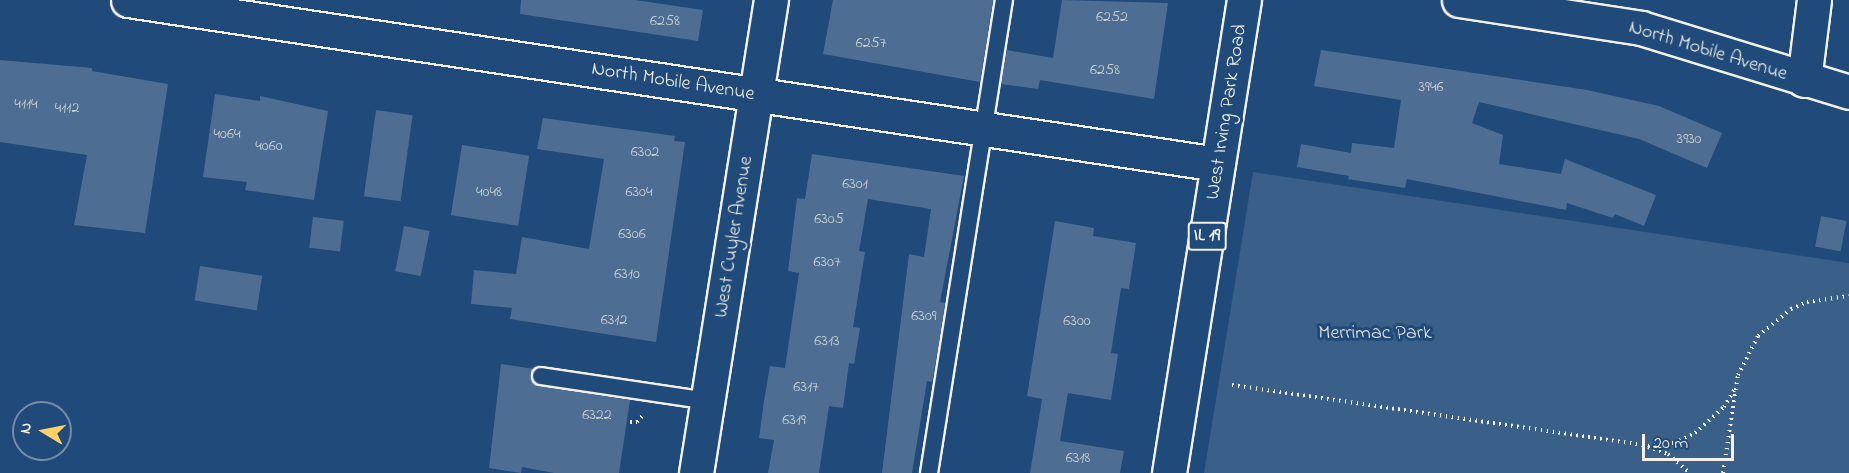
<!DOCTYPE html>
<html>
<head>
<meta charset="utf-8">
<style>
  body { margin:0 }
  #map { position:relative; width:1849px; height:473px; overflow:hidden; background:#1f4a7a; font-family:"Indie Flower",sans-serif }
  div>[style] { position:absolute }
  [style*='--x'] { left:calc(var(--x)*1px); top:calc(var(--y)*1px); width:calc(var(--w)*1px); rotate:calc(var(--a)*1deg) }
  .green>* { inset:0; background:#3a5f88 }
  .building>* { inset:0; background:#4d6e92; transform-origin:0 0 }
  .path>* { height:4px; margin-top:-2px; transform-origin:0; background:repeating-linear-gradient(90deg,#f4f1e8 0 1.5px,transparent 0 6px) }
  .roads { filter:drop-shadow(2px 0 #f4f1e8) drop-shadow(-2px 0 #f4f1e8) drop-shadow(0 2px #f4f1e8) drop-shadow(0 -2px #f4f1e8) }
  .service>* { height:16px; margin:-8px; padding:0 8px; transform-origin:8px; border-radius:8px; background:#1f4a7a }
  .minor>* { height:33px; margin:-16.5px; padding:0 16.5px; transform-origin:16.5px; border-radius:16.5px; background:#1f4a7a }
  .primary>* { height:33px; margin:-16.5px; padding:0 16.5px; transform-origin:16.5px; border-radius:16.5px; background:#1f4a7a }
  span { translate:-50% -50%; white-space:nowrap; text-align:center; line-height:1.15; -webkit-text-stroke:6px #1f4a7a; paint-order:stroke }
  .number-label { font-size:16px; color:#cad0d2 }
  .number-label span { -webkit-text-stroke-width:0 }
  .shield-label span { padding:2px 4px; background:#1f4a7a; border:2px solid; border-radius:4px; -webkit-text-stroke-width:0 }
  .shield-label { font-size:18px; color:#f4f1e8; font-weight:700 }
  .street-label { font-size:20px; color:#f4f1e8 }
  .park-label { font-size:20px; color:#e1e2de }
  .north { position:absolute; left:12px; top:401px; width:60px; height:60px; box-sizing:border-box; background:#1f4a7a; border:2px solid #748da6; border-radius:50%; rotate:280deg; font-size:16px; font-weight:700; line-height:24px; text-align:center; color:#f4f1e8 }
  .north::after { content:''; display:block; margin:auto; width:21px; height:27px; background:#ffd166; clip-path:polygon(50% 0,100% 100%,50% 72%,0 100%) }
  .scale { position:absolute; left:1642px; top:434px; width:92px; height:27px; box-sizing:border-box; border:3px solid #f4f1e8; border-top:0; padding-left:8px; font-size:18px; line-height:21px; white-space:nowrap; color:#f4f1e8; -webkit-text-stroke:4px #1f4a7a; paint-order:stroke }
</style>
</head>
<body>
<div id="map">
  <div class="green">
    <i style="clip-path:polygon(1253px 172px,1849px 263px,1849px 473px,1204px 473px)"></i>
  </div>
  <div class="building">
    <i style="clip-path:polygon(521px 0,635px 0,703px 10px,698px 41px,520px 14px)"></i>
    <i style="clip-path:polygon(833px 0,993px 0,980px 82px,823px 54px)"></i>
    <i style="clip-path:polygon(1062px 0,1168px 3px,1154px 99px,1040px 80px,1038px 89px,1001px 84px,1007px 50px,1053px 58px)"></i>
    <i style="clip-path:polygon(1321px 50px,1587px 90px,1659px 106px,1722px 133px,1707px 168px,1639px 139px,1479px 102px,1472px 123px,1503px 135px,1499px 164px,1561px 174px,1565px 159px,1656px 195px,1644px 226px,1615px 214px,1613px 218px,1567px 203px,1566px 210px,1407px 179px,1405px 188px,1348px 179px,1349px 176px,1297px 167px,1301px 144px,1351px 153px,1352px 143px,1394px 148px,1401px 100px,1314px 86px)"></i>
    <i style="clip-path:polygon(0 60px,92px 68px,92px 71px,168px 84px,145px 233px,74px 225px,87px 155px,0 142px)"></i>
    <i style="clip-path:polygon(215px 94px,260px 101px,260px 96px,328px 111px,314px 200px,245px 190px,247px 182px,203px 177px)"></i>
    <i style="left:376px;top:110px;width:37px;height:87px;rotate:8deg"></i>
    <i style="clip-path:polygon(543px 118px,675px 136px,674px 141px,685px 142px,656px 342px,510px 319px,512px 308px,471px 304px,474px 270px,516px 274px,522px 237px,589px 249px,604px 159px,537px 149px)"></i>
    <i style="left:462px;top:145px;width:68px;height:71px;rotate:9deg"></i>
    <i style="clip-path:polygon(812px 154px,964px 176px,940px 302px,945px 303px,938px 349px,932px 382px,927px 381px,912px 473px,882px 473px,909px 254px,924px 257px,931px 209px,868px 199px,859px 251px,865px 252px,853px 327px,860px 328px,854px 364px,849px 363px,843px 408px,829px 406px,819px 473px,768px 473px,774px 440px,759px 438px,764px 401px,770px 366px,785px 368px,799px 273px,788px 271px,793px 230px,797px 198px,805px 199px)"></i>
    <i style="left:1821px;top:216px;width:26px;height:31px;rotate:11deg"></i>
    <i style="left:313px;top:217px;width:31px;height:31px;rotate:7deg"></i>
    <i style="clip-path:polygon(1055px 221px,1094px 228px,1093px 236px,1136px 243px,1129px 289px,1121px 288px,1111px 353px,1118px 354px,1111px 400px,1068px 393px,1060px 441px,1124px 451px,1120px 473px,1030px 473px,1042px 399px,1027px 396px)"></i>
    <i style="left:404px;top:226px;width:26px;height:46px;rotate:11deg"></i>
    <i style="left:200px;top:266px;width:63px;height:35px;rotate:9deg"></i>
    <i style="clip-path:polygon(501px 364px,534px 369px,531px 379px,539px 386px,630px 400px,619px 473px,554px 473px,522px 467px,521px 473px,489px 468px)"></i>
  </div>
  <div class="path">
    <i style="--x:1232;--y:385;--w:420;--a:8.3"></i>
    <i style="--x:1648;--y:446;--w:26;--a:-7"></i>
    <i style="--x:1674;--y:443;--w:23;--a:-25"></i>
    <i style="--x:1695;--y:433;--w:39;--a:-42"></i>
    <i style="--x:1724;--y:407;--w:23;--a:-59"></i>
    <i style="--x:630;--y:422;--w:7;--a:0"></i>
    <i style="--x:637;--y:422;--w:9;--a:-49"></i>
    <i style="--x:1648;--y:447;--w:21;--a:19"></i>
    <i style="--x:1668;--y:454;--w:29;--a:41"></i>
    <i style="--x:1723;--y:473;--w:99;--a:-81.3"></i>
    <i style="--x:1738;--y:375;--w:44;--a:-62.9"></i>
    <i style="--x:1758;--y:336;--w:43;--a:-39.3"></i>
    <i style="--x:1791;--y:309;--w:17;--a:-24"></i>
    <i style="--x:1807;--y:302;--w:42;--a:-8.1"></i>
  </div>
  <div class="roads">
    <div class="service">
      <i style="--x:541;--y:376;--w:169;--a:8.5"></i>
      <i style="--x:929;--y:473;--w:479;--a:-81"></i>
    </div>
    <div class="minor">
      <i style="--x:128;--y:0;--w:1102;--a:8.56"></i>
      <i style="--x:1459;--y:0;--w:184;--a:8.7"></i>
      <i style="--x:1641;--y:28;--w:218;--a:17.1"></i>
      <i style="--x:1804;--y:80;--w:81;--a:-82.9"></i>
      <i style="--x:696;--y:473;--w:479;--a:-81"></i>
    </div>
    <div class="primary">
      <i style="--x:1169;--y:473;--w:479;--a:-81"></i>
    </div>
  </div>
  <div class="number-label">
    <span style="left:1112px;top:17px">6252</span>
    <span style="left:665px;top:21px">6258</span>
    <span style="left:871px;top:43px">6257</span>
    <span style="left:1105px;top:70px">6258</span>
    <span style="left:1431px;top:87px">3946</span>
    <span style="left:26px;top:104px">4114</span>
    <span style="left:67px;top:108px">4112</span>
    <span style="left:227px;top:134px">4064</span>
    <span style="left:1689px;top:139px">3930</span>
    <span style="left:269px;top:146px">4060</span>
    <span style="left:645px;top:152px">6302</span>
    <span style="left:855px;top:184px">6301</span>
    <span style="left:489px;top:192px">4048</span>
    <span style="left:639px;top:192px">6304</span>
    <span style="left:829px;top:219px">6305</span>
    <span style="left:632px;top:234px">6306</span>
    <span style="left:827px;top:262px">6307</span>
    <span style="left:627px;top:274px">6310</span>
    <span style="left:924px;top:316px">6309</span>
    <span style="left:614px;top:320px">6312</span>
    <span style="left:1077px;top:321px">6300</span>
    <span style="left:827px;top:341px">6313</span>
    <span style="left:806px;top:387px">6317</span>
    <span style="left:597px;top:415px">6322</span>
    <span style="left:794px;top:420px">6319</span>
    <span style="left:1078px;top:458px">6318</span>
  </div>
  <div class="shield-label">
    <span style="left:1207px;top:236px">IL 19</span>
  </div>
  <div class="street-label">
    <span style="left:1708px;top:51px;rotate:17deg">North Mobile Avenue</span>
    <span style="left:673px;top:82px;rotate:9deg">North Mobile Avenue</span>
    <span style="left:1227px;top:112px;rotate:-81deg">West Irving Park Road</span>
    <span style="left:734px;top:237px;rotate:-81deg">West Cuyler Avenue</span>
  </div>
  <div class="park-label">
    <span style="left:1375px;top:333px">Merrimac Park</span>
  </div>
  <div class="north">N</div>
  <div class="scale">20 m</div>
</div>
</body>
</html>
